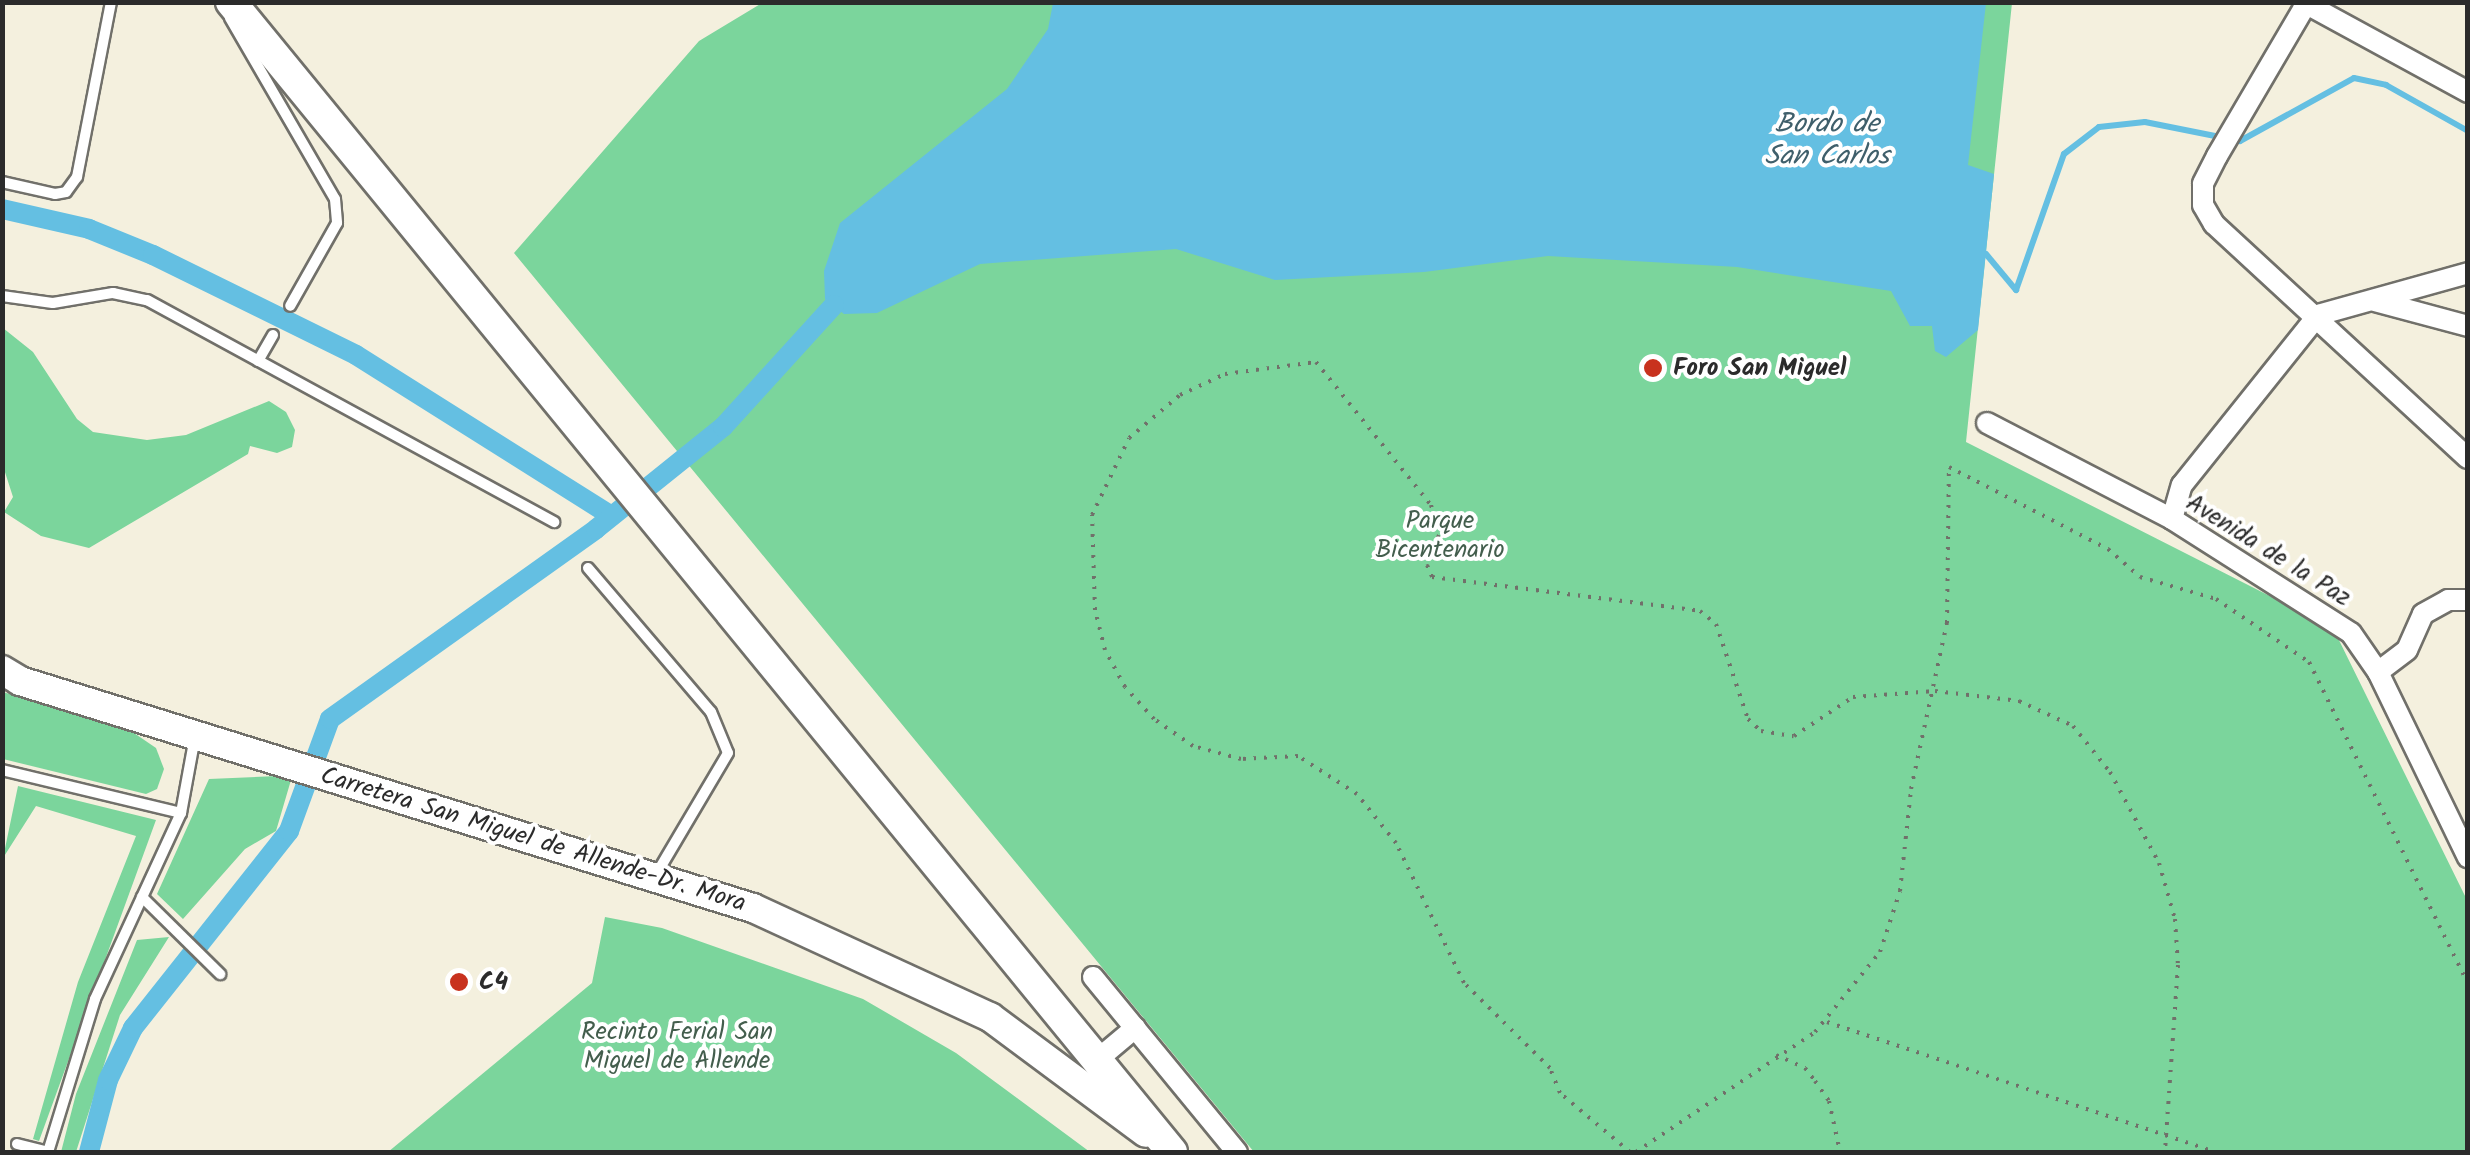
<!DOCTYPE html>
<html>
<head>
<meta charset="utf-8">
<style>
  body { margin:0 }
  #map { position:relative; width:2470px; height:1155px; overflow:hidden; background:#f4f0de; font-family:Kalam,sans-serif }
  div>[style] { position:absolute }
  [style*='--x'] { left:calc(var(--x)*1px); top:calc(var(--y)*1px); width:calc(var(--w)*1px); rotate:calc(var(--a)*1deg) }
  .green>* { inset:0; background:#7bd59c }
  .water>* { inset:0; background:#64bfe2 }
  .stream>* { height:6px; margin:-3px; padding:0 3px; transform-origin:3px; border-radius:3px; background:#64bfe2 }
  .canal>* { height:20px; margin:-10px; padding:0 10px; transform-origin:10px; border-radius:10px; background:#64bfe2 }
  .path>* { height:4px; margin-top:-2px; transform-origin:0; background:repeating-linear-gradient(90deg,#71706a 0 2.5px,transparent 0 10.5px) }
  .roads { filter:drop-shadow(2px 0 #71706a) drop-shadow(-2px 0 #71706a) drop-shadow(0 2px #71706a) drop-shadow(0 -2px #71706a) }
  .lane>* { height:10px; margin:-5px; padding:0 5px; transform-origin:5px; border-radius:5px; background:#fff }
  .street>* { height:20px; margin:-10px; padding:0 10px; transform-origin:10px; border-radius:10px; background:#fff }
  .secondary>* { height:28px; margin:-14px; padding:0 14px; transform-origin:14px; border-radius:14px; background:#fff }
  .primary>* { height:30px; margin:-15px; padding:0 15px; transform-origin:15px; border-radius:15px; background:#fff }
  .dots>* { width:28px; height:28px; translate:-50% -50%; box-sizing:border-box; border:5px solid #fff; border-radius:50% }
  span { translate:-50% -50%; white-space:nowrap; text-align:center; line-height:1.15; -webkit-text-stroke:8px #fff; paint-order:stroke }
  .poi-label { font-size:25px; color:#2b2b2b; font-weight:700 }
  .left { translate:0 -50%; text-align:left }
  .park-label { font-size:25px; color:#435e4d }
  .street-label { font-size:25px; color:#2b2b2b }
  .water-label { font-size:28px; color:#3f5f6b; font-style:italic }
  .frame { position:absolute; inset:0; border:5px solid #2b2b2b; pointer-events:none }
</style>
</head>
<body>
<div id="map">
  <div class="green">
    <i style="clip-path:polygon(762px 3px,2012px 3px,1966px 442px,2333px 628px,2467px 900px,2467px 1152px,1254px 1152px,514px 253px,699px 41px)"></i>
    <i style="clip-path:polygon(3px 328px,33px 352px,77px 419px,93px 432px,147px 440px,186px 435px,269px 401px,286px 412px,295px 430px,292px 447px,277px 453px,250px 446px,248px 454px,89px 548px,41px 536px,4px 512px,13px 497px,3px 466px)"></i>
    <i style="clip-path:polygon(3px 692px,134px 733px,156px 748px,164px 769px,157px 789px,146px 794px,3px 759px)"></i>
    <i style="clip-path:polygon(277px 776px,291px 780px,276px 831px,245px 849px,183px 919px,157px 894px,209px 779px)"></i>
    <i style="clip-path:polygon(18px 786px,156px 820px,39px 1141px,33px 1139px,78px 982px,136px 836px,36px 806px,3px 858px)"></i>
    <i style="clip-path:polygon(605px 917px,662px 928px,863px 999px,956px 1053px,1090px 1152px,388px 1152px,592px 983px)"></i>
    <i style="clip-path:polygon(169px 937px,120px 1015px,76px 1152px,61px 1152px,76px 1094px,137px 940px)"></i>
  </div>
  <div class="water">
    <i style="clip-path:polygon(1053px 3px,1986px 3px,1968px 165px,1994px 174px,1978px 330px,1946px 357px,1935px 351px,1932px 326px,1910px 326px,1891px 291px,1737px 267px,1548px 256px,1424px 272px,1275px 280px,1176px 249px,980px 264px,877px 313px,844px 314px,825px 299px,824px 271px,840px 223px,1007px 89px,1048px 29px)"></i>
  </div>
  <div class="stream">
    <i style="--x:1986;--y:254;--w:47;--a:50.2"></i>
    <i style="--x:2016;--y:290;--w:144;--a:-70.6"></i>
    <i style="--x:2064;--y:154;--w:44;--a:-37.6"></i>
    <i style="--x:2099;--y:127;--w:46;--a:-6.2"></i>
    <i style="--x:2145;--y:122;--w:97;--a:11.3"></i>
    <i style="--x:2240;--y:141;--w:130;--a:-28.9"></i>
    <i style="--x:2354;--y:78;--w:33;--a:12"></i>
    <i style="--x:2386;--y:85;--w:94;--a:29.3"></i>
  </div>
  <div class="canal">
    <i style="--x:2;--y:209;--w:89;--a:12.9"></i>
    <i style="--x:89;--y:229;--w:69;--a:22.1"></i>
    <i style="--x:153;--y:255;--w:226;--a:26.2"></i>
    <i style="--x:356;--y:355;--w:302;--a:32.2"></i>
    <i style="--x:89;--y:1152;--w:74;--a:-75.2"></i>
    <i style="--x:108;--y:1080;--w:58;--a:-64.3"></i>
    <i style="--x:133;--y:1028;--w:251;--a:-51.6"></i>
    <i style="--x:289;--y:831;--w:119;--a:-69.9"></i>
    <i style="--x:330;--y:719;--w:327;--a:-35.5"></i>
    <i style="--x:596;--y:529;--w:163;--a:-38.8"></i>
    <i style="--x:723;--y:427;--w:165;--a:-47.7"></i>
  </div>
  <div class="path">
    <i style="--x:1827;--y:1022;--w:410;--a:18.5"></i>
    <i style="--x:1776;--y:1055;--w:32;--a:24"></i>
    <i style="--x:1805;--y:1068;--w:16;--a:52"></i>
    <i style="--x:1815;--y:1081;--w:24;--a:55"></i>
    <i style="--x:1829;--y:1101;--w:52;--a:77.8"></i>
    <i style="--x:1630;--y:1152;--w:92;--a:-139.9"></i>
    <i style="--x:1560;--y:1093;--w:27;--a:-112"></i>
    <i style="--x:1550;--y:1068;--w:121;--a:-135.3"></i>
    <i style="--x:1464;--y:983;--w:156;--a:-115.9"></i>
    <i style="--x:1396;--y:843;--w:63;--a:-128.5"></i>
    <i style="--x:1357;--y:794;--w:70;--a:-147.2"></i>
    <i style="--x:1298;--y:756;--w:57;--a:177"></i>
    <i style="--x:1241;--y:759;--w:50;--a:-164.8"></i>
    <i style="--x:1193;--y:746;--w:47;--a:-145.3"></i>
    <i style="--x:1154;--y:719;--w:43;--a:-132.2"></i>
    <i style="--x:1125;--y:687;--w:42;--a:-118.4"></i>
    <i style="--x:1105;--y:650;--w:41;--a:-104"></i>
    <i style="--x:1095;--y:610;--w:95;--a:-91.8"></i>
    <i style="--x:1092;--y:515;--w:85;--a:-64.3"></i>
    <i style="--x:1129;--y:438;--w:67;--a:-40.1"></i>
    <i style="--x:1180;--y:395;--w:50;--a:-25"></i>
    <i style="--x:1225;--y:374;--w:92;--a:-7.5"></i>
    <i style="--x:1316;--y:362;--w:184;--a:51.2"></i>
    <i style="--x:1431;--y:505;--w:31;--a:75"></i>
    <i style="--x:1439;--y:535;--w:32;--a:112"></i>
    <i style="--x:1427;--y:565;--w:13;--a:67"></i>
    <i style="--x:1432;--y:577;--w:270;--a:7.2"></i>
    <i style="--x:1700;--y:611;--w:21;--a:39"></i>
    <i style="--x:1716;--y:624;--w:100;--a:71.4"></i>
    <i style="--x:1748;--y:719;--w:18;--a:43"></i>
    <i style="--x:1761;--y:731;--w:33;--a:9"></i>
    <i style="--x:1794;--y:736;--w:71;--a:-33.5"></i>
    <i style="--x:1853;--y:697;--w:82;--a:-4.2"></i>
    <i style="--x:1935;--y:691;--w:85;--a:6.8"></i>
    <i style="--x:2019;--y:701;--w:60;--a:24.8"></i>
    <i style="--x:2073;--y:726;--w:59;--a:51.2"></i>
    <i style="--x:2110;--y:772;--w:103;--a:61.7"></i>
    <i style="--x:2159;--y:863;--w:58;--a:74.1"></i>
    <i style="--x:2175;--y:919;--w:46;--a:86.3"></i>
    <i style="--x:2178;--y:965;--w:187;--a:94"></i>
    <i style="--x:1636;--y:1152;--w:216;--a:-33.8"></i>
    <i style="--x:1815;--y:1032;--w:103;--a:-50.9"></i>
    <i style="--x:1880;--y:952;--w:64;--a:-71.8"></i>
    <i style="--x:1900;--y:891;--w:103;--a:-83.8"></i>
    <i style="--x:1911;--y:789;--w:170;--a:-77.8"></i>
    <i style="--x:1947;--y:623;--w:156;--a:-89.3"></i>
    <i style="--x:1949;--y:467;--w:179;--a:27.3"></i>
    <i style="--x:2108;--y:549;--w:43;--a:41.2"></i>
    <i style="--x:2140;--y:577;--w:79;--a:16.1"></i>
    <i style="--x:2216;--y:599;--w:112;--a:34.1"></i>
    <i style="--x:2309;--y:662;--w:359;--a:63.7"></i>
  </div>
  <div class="roads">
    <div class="lane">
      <i style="--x:230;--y:18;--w:209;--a:59.9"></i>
      <i style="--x:335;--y:199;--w:24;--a:85"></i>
      <i style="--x:337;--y:223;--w:95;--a:119.5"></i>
      <i style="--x:2;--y:182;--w:54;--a:12.8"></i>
      <i style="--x:55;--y:194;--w:11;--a:-10"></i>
      <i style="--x:66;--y:192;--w:19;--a:-54"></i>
      <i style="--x:77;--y:177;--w:178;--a:-79"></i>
      <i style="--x:2;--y:296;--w:51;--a:7.8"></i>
      <i style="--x:53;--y:303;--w:61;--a:-9.5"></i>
      <i style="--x:113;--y:293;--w:35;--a:12"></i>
      <i style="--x:147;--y:300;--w:464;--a:28.6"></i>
      <i style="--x:258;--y:361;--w:30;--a:-60"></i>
      <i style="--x:588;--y:568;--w:189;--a:49.5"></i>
      <i style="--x:711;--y:712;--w:44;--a:67.5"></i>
      <i style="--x:728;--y:753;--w:139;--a:120.6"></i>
      <i style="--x:2;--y:770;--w:184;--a:13.5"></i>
      <i style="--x:142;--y:897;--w:110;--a:44.6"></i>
      <i style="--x:17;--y:1144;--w:32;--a:14"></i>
      <i style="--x:48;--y:1152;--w:160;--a:-72.9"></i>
      <i style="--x:95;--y:999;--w:205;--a:-65.2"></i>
      <i style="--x:181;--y:813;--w:77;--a:-79.6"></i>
    </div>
    <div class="street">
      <i style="--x:2303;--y:2;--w:188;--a:28.6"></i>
      <i style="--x:2305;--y:6;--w:174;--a:120.4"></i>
      <i style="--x:2217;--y:156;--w:31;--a:117"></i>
      <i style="--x:2203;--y:184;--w:21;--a:90"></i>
      <i style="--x:2203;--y:205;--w:22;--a:60"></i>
      <i style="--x:2214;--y:224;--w:345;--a:42.7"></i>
      <i style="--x:2375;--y:301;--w:96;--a:15"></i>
      <i style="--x:1987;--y:423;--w:208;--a:27.4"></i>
      <i style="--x:2172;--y:519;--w:212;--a:32.5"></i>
      <i style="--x:2351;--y:633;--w:47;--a:55.3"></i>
      <i style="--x:2378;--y:672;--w:206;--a:64.1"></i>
      <i style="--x:2172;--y:519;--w:35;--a:-74"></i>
      <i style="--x:2182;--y:485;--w:218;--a:-51.3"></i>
      <i style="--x:2318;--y:315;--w:156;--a:-15.6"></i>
      <i style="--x:2378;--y:672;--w:36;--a:-37"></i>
      <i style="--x:2407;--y:650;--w:39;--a:-66"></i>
      <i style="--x:2423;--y:614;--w:29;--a:-29"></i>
      <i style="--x:2448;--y:600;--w:20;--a:0"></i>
      <i style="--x:1093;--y:977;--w:227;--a:50.6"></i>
      <i style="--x:1097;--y:1060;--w:50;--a:-40.1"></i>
    </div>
    <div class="secondary">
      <i style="--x:2;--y:670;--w:21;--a:31"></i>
      <i style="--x:20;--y:681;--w:767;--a:17.21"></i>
      <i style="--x:753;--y:908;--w:261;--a:24.7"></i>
      <i style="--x:990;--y:1017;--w:194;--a:36.6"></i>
    </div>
    <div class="primary">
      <i style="--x:231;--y:2;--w:1486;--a:50.71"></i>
    </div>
  </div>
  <div class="dots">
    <i style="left:1653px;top:368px;background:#c8321e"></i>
    <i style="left:459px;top:982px;background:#c8321e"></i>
  </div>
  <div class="poi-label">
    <span class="left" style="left:1673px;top:368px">Foro San Miguel</span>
    <span class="left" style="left:479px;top:982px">C4</span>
  </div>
  <div class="park-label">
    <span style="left:1440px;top:536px">Parque<br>Bicentenario</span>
    <span style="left:677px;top:1047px">Recinto Ferial San<br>Miguel de Allende</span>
  </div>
  <div class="street-label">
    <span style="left:2268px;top:551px;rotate:32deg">Avenida de la Paz</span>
    <span style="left:533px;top:840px;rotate:17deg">Carretera San Miguel de Allende-Dr. Mora</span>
  </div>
  <div class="water-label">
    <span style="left:1827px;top:141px">Bordo de<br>San Carlos</span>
  </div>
  <div class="frame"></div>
</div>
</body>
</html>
